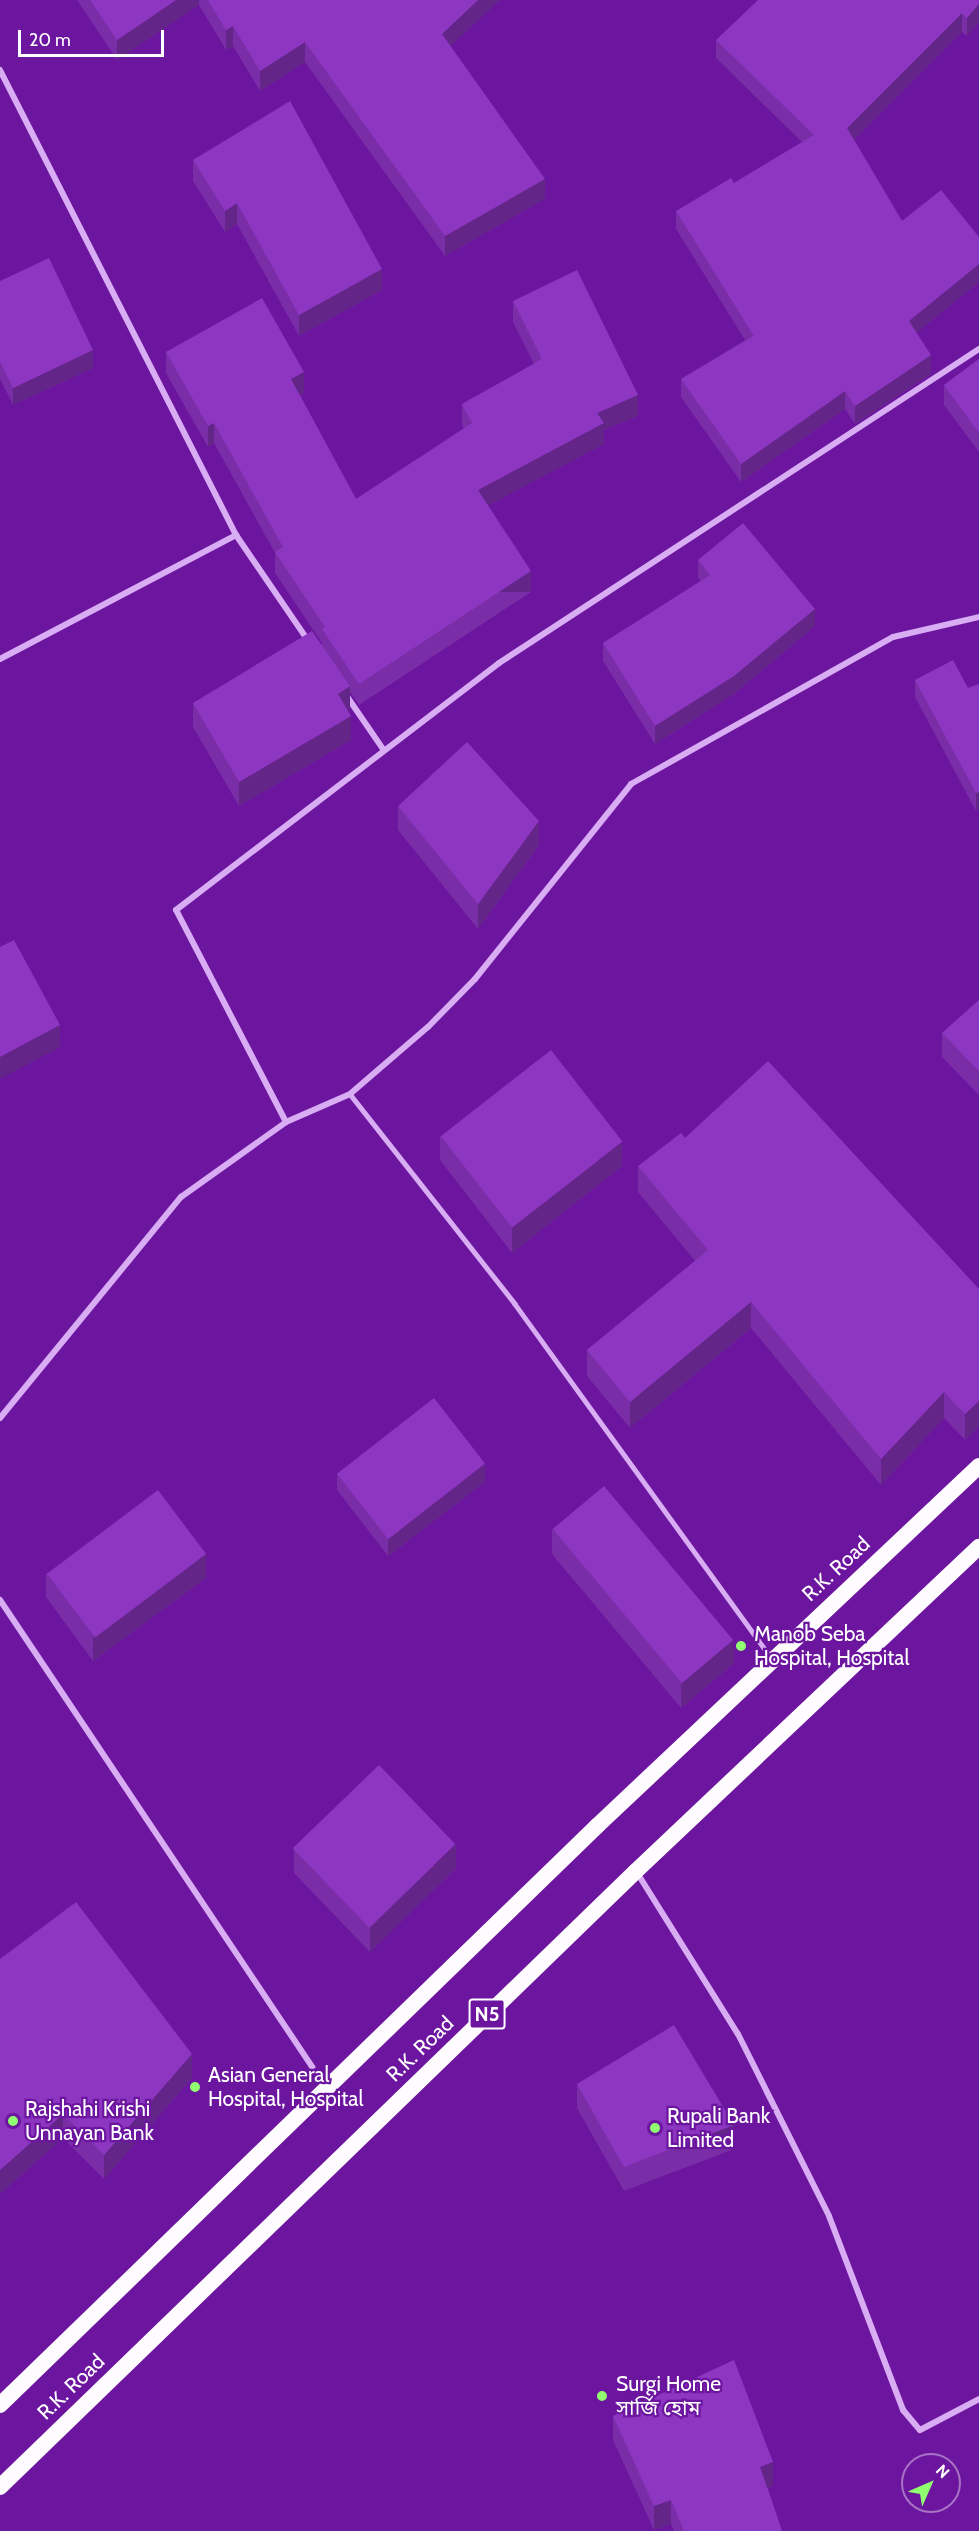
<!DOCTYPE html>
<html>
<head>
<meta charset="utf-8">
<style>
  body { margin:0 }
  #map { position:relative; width:979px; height:2531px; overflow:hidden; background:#6c159f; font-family:Cabin,"Noto Sans Bengali",sans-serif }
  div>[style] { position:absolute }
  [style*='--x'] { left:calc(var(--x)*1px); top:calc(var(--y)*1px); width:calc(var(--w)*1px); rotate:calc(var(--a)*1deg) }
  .service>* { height:4.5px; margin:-2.25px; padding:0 2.25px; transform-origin:2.25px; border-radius:2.25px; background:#d9adf3 }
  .minor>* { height:6px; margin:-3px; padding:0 3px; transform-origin:3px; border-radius:3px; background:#d9adf3 }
  .trunk>* { height:16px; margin:-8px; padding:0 8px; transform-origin:8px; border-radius:8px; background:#fefcff }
  .wall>* { inset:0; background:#792ea7 }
  .shaded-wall>* { inset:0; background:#632688; transform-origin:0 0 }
  .building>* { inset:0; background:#8d36c2; transform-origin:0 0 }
  .dots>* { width:16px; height:16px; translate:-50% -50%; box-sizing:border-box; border:3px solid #6c159f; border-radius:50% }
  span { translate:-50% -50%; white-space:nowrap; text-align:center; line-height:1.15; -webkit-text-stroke:4.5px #6c159f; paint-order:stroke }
  .shield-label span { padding:2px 4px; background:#6c159f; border:2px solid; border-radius:4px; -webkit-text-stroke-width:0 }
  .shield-label { font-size:20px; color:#fff; font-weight:700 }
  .street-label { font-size:21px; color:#fff }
  .poi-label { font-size:21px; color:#fff }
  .left { translate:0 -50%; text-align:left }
  .north { position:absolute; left:901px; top:2453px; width:60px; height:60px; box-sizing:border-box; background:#6c159f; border:2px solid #a773c5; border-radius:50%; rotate:45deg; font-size:16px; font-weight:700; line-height:24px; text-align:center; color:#fff }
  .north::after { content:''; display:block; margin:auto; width:21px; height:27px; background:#90ff70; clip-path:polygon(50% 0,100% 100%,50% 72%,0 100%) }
  .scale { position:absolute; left:18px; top:30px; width:146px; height:27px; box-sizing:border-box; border:3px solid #fff; border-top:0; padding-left:8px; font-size:18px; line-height:21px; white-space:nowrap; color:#fff; -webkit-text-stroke:4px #6c159f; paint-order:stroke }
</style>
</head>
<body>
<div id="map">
  <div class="service">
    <i style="--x:350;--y:1094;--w:267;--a:51.8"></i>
    <i style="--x:515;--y:1304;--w:435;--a:54.1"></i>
  </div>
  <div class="minor">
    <i style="--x:0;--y:70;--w:521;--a:63.09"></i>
    <i style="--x:236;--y:535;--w:130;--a:55.7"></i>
    <i style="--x:0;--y:659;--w:267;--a:-27.7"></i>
    <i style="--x:346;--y:695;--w:65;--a:55.6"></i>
    <i style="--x:286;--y:1122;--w:70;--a:-23.6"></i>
    <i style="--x:350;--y:1094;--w:103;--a:-40.7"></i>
    <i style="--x:428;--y:1027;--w:67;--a:-45.6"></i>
    <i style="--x:475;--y:979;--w:250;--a:-51.3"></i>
    <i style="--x:631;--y:784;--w:300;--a:-29.3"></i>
    <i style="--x:893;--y:637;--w:88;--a:-13.1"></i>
    <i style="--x:0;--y:1418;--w:286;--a:-50.7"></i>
    <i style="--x:181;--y:1197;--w:129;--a:-35.5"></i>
    <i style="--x:286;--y:1122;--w:239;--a:-117.4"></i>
    <i style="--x:176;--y:910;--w:407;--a:-37.4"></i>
    <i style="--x:499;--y:663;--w:574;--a:-33.19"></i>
    <i style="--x:0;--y:1600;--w:585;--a:56.23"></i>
    <i style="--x:636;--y:1871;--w:192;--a:58"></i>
    <i style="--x:738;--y:2034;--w:203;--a:63.4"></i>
    <i style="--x:829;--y:2216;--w:208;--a:69.1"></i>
    <i style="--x:903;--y:2410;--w:26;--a:50"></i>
    <i style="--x:920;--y:2430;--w:67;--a:-27.7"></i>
  </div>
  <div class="trunk">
    <i style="--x:0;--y:2405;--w:832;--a:-44.12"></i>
    <i style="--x:597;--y:1826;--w:525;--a:-43.3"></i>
    <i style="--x:0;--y:2487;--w:885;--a:-44.08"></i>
    <i style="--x:636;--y:1871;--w:472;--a:-43.4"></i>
  </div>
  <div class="wall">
    <i style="clip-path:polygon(77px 0,500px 0,450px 46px,545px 199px,445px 256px,305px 62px,260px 91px,233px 46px,226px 50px,199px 5px,117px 60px)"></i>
    <i style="clip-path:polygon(979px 0,979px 22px,967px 36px,962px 32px,854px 140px,902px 221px,979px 237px,979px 282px,916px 333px,931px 374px,855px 424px,845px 409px,741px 482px,681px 397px,681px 379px,745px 340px,676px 229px,676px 211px,734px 183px,802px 142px,716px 58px,716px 40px)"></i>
    <i style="clip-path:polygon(193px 160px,382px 290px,299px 336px,237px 224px,225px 232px,193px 181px)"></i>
    <i style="clip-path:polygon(0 281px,93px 368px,13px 405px,0 379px)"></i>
    <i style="clip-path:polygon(513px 301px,638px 416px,604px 430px,604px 444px,488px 505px,531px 592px,359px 705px,350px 692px,350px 710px,348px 711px,351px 740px,239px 806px,193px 727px,193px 703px,322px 645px,322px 643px,275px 573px,275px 553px,214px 443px,208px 447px,166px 373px,166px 352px,304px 393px,300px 395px,356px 499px,464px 429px,462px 425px,462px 404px,534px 364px,513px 322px)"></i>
    <i style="clip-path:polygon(979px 359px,979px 452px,944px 405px,944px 385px)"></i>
    <i style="clip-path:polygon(698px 560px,815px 626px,734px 694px,655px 744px,603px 661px,603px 643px,701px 581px,698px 578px)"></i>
    <i style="clip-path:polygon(915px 680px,968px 688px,979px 684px,979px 809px,976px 811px,915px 697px)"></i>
    <i style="clip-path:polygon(398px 806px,539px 845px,478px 929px,398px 830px)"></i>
    <i style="clip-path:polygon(979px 1000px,979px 1095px,942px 1057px,942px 1033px)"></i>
    <i style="clip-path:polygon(440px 1136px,622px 1166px,512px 1253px,440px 1160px)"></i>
    <i style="clip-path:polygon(685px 1138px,979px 1289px,979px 1427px,965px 1440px,944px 1418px,881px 1485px,751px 1328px,630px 1428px,587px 1376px,587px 1350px,695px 1261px,638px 1192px,638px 1166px)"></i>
    <i style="clip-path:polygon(337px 1473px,485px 1482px,388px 1556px,337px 1490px)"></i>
    <i style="clip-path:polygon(552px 1529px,734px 1663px,681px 1708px,552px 1554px)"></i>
    <i style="clip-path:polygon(46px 1573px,206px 1578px,93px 1661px,46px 1597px)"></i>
    <i style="clip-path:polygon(294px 1849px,456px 1868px,370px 1952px,294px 1873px)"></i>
    <i style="clip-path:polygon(0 1959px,192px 2078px,104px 2179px,63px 2138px,0 2194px)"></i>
    <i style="clip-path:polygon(577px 2084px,734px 2149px,624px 2191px,577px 2108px)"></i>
    <i style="clip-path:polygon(613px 2416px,773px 2486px,768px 2488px,782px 2531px,674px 2531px,671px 2524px,654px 2530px,613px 2440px)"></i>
  </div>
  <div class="shaded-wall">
    <i style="clip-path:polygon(176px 0,199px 0,199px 5px,117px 60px,117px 40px)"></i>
    <i style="clip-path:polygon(478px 0,500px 0,442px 54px,442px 34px)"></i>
    <i style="clip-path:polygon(979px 4px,979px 22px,967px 36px,967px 18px)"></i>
    <i style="clip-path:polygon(962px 13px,962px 32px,847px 147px,847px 128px)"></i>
    <i style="clip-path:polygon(233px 26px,233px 46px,226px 50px,226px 30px)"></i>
    <i style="clip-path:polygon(305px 42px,305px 62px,260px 91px,260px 71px)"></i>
    <i style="clip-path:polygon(545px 179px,545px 199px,445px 256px,445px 236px)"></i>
    <i style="clip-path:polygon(237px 203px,237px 224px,225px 232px,225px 211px)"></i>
    <i style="clip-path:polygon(979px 264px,979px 282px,909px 339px,909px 321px)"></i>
    <i style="clip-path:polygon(382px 269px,382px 290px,299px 336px,299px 315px)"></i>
    <i style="clip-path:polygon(93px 350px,93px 368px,13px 405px,13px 388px)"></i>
    <i style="clip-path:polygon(931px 355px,931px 374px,855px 424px,855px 406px)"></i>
    <i style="clip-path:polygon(304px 372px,304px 393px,291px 400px,291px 379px)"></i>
    <i style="clip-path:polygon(845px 391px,845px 409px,741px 482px,741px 464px)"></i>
    <i style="clip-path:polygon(638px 395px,638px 416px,604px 430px,604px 444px,478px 511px,478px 490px,597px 413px)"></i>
    <i style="clip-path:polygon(214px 423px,214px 443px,208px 447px,208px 426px)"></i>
    <i style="left:531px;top:571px;width:21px;height:206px;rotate:90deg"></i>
    <i style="clip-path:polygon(815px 609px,815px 626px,734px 694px,655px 744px,655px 726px)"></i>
    <i style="clip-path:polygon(350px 686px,350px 710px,338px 718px,338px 694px)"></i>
    <i style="clip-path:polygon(351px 716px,351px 740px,239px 806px,239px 782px)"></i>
    <i style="clip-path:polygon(979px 792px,979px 809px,976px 811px,976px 793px)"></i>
    <i style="clip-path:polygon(539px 821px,539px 845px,478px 929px,478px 904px)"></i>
    <i style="clip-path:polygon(60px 1025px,60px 1047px,0 1079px,0 1057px)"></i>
    <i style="clip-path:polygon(622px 1142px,622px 1166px,512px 1253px,512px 1228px)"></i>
    <i style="clip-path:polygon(751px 1302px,751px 1328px,630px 1428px,630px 1402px)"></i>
    <i style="clip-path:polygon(944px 1392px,944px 1418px,881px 1485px,881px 1459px)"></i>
    <i style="clip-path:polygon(979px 1401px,979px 1427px,965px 1440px,965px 1414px)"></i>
    <i style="clip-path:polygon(485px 1464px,485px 1482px,388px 1556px,388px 1539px)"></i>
    <i style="clip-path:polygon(206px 1554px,206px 1578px,93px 1661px,93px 1637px)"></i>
    <i style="clip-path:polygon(734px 1639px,734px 1663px,681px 1708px,681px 1684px)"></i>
    <i style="clip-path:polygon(456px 1844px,456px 1868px,370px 1952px,370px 1928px)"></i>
    <i style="clip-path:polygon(192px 2054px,192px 2078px,104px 2179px,104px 2155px)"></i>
    <i style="clip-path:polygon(63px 2114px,63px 2138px,0 2194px,0 2170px)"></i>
    <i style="left:734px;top:2125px;width:24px;height:118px;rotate:90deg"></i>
    <i style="clip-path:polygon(773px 2462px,773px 2486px,760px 2491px,760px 2467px)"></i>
    <i style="clip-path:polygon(671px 2500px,671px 2524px,654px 2530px,654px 2506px)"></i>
  </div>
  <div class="building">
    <i style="clip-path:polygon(90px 0,176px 0,117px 40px)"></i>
    <i style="clip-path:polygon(208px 0,478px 0,442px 34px,545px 179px,445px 236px,305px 42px,260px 71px,233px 26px,226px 30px)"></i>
    <i style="clip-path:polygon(758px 0,979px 0,979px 4px,967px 18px,962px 13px,847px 128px,902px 221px,941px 190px,979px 237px,979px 264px,909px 321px,931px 355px,855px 406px,845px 391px,741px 464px,681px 379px,754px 336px,676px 211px,731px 178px,734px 183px,814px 135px,716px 40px)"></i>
    <i style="clip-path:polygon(290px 101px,382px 269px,299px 315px,237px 203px,225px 211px,193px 160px)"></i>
    <i style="clip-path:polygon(49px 258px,93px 350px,13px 388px,0 362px,0 281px)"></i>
    <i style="clip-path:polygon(577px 270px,638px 395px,597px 413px,604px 423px,478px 490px,531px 571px,359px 684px,322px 629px,325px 627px,275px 552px,283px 547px,214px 423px,208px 426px,166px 352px,262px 298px,304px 372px,291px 379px,356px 499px,472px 423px,462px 404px,542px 359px,513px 301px)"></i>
    <i style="clip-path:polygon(979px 359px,979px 433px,944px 385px)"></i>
    <i style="clip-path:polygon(743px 523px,815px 609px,734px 676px,655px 726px,603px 643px,710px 575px,698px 560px)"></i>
    <i style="clip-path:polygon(312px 631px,350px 686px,338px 694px,351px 716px,239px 782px,193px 703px)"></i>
    <i style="clip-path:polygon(953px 660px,968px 688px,979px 684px,979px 792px,976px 793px,915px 680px)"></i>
    <i style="clip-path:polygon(467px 742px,539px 821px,478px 904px,398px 806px)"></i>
    <i style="clip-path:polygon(14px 940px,60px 1025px,0 1057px,0 947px)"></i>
    <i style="clip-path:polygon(979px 1000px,979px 1071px,942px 1033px)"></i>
    <i style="left:551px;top:1050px;width:116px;height:140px;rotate:52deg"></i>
    <i style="clip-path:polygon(768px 1061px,979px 1289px,979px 1401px,965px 1414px,944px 1392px,881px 1459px,751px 1302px,630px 1402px,587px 1350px,708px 1250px,638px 1166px,681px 1133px,685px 1138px)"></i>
    <i style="left:434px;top:1398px;width:83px;height:123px;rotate:52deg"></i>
    <i style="left:604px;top:1486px;width:201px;height:67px;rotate:50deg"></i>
    <i style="left:158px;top:1490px;width:80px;height:139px;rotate:53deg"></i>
    <i style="left:379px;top:1765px;width:110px;height:120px;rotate:46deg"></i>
    <i style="clip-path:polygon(76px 1902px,192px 2054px,104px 2155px,63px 2114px,0 2170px,0 1959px)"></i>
    <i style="clip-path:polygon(674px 2025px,734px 2125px,624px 2167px,577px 2084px)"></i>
    <i style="clip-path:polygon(734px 2360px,773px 2462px,760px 2467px,782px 2531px,684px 2531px,671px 2500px,654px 2506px,613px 2416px)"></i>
  </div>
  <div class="dots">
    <i style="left:741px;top:1646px;background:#90ff70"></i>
    <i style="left:195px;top:2087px;background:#90ff70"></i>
    <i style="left:13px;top:2121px;background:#90ff70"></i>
    <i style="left:655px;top:2128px;background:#90ff70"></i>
    <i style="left:602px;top:2396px;background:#90ff70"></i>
  </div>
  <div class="shield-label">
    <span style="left:487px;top:2014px">N5</span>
  </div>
  <div class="street-label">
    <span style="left:836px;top:1569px;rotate:-43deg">R.K. Road</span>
    <span style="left:420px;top:2049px;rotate:-44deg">R.K. Road</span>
    <span style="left:71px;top:2387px;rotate:-44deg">R.K. Road</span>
  </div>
  <div class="poi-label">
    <span class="left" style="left:754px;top:1646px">Manob Seba<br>Hospital, Hospital</span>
    <span class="left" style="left:208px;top:2087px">Asian General<br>Hospital, Hospital</span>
    <span class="left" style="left:25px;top:2121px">Rajshahi Krishi<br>Unnayan Bank</span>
    <span class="left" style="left:667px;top:2128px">Rupali Bank<br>Limited</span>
    <span class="left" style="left:616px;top:2396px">Surgi Home<br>সার্জি হোম</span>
  </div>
  <div class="north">N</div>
  <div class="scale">20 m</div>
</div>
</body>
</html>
